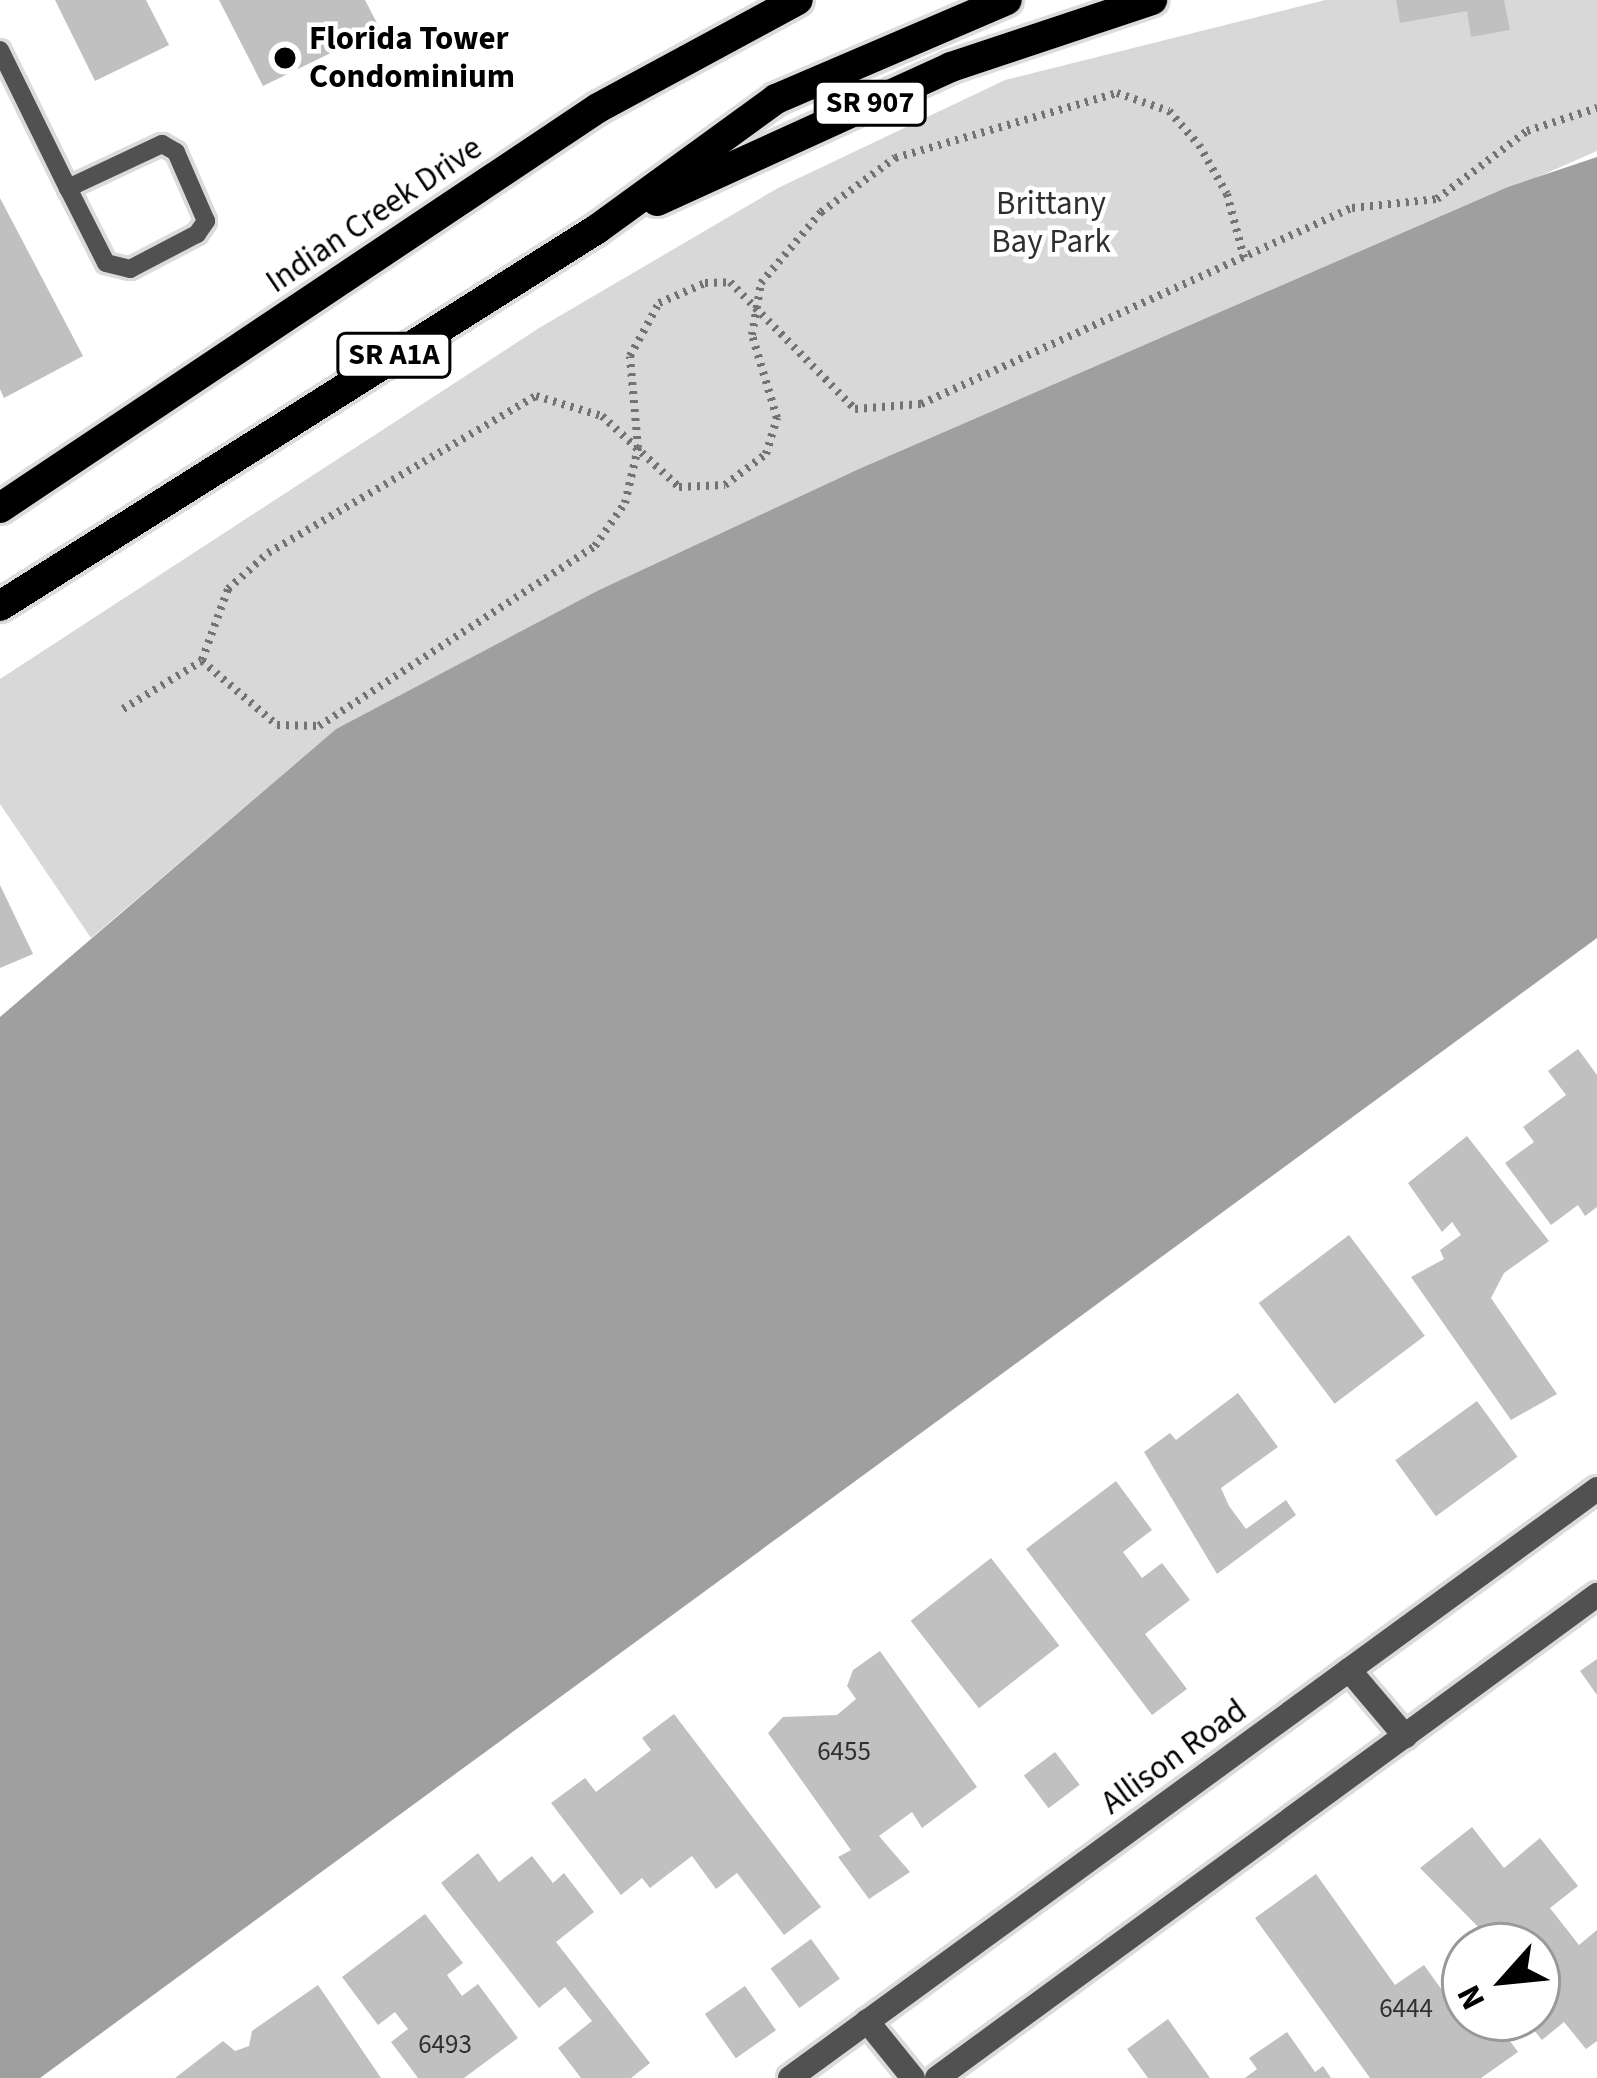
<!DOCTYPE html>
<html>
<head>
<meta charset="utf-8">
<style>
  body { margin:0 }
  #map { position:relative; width:1597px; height:2078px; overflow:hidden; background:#fff; font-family:"Source Sans 3",sans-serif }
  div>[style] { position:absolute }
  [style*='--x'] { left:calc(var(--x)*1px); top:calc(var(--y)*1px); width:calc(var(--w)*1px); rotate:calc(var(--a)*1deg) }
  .green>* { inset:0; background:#d8d8d8 }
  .water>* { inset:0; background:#9f9f9f }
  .building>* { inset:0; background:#c0c0c0; transform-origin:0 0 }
  .path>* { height:8px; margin-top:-4px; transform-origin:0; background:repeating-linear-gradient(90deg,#737373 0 3px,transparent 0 9px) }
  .roads { filter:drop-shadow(3px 0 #dbdbdb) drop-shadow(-3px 0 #dbdbdb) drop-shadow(0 3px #dbdbdb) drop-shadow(0 -3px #dbdbdb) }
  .lane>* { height:18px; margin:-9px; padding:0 9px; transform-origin:9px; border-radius:9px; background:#515151 }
  .street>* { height:24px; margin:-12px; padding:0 12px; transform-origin:12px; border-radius:12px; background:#515151 }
  .primary>* { height:30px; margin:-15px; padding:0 15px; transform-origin:15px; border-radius:15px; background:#000 }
  .dots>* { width:33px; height:33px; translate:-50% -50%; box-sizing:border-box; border:6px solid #fff; border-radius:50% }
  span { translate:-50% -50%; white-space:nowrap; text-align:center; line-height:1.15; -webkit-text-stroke:9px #fff; paint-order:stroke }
  .number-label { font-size:27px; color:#303030 }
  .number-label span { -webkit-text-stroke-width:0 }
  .shield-label span { padding:3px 9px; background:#fff; border:3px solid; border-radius:9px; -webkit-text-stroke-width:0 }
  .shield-label { font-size:30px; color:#000; font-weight:700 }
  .poi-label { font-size:33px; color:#000; font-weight:700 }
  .left { translate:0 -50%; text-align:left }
  .park-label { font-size:33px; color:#2f2f2f }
  .street-label { font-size:33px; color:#000 }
  .north { position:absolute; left:1441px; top:1922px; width:120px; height:120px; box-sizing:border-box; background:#fff; border:3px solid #999; border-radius:50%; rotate:243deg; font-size:33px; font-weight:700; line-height:48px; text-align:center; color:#000 }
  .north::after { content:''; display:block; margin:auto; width:42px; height:54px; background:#000; clip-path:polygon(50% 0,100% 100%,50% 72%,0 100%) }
</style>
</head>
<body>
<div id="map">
  <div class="green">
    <i style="clip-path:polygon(1325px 0,1597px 0,1597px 151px,597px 591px,336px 729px,91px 938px,0 804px,0 679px,539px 328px,778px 188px,1005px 80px)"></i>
  </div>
  <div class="water">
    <i style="clip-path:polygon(1597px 157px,1597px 938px,40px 2078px,0 2078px,0 1017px,336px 729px,597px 591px,859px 469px,1508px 187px)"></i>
  </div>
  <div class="building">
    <i style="clip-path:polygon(55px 0,146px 0,169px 45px,95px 81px)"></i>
    <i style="clip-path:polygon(219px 0,365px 0,380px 29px,263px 86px)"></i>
    <i style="clip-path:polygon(1396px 0,1504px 0,1510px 30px,1471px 37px,1467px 11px,1400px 23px)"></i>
    <i style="clip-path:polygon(0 198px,83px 356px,4px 398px,0 389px)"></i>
    <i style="clip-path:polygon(0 885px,33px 954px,0 968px)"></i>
    <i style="clip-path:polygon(1578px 1049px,1597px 1075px,1597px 1207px,1585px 1216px,1578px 1205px,1551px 1225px,1505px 1163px,1534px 1142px,1523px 1127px,1566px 1095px,1548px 1071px)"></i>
    <i style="clip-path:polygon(1467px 1136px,1549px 1241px,1504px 1273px,1491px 1298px,1557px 1394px,1511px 1420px,1411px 1277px,1444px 1259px,1440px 1250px,1461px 1235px,1452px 1222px,1442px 1232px,1408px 1183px)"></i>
    <i style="left:1349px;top:1235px;width:126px;height:113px;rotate:53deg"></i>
    <i style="clip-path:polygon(1238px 1393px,1278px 1447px,1221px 1488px,1229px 1506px,1246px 1529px,1286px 1500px,1296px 1515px,1217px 1574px,1144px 1452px,1170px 1433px,1176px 1440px)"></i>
    <i style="left:1477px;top:1401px;width:69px;height:101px;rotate:54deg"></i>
    <i style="clip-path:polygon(1116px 1481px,1152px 1530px,1123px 1552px,1142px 1578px,1162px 1563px,1190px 1600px,1145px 1634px,1187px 1689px,1152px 1715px,1026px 1549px)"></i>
    <i style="left:991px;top:1558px;width:111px;height:102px;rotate:52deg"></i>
    <i style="clip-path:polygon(880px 1651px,977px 1787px,922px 1828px,912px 1812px,879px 1836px,910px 1872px,869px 1899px,838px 1857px,851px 1850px,768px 1733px,783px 1717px,837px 1715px,856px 1699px,847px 1686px,853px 1670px)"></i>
    <i style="clip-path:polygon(1597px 1659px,1597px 1695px,1580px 1671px)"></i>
    <i style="clip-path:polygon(674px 1714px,821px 1907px,784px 1935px,737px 1873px,716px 1889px,692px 1856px,650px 1888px,642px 1878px,621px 1895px,551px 1803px,585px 1778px,596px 1792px,651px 1750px,642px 1738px)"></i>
    <i style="left:1055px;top:1752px;width:41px;height:39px;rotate:53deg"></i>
    <i style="clip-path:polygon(1472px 1827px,1504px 1868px,1540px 1838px,1578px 1886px,1550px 1908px,1579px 1945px,1597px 1930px,1597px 2041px,1586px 2049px,1564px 2022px,1542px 2040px,1524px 2018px,1537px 2018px,1537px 1946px,1497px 1946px,1420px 1868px)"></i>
    <i style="clip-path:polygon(478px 1853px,499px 1882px,532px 1856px,553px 1883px,564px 1873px,594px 1912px,556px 1942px,650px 2063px,631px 2078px,581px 2078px,558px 2048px,592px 2021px,565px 1987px,539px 2008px,441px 1883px)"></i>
    <i style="clip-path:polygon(1316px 1874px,1395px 1985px,1424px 1965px,1447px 1997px,1465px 1984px,1465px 2018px,1493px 2018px,1518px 2052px,1481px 2078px,1370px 2078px,1255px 1918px)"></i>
    <i style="clip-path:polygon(425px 1914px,463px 1963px,447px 1975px,462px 1996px,478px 1984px,518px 2038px,464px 2078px,418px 2078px,391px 2042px,408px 2029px,395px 2012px,378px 2025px,342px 1977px)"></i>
    <i style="left:811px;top:1939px;width:49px;height:50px;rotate:54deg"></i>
    <i style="clip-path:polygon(318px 1985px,381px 2078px,175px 2078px,223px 2041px,235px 2051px,249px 2046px,252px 2031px)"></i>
    <i style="left:745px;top:1986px;width:54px;height:49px;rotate:55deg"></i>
    <i style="clip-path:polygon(1168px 2019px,1210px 2078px,1148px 2078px,1127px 2049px)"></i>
    <i style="clip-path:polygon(1287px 2032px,1315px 2072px,1323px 2066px,1331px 2078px,1245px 2078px,1257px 2069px,1249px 2058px)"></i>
  </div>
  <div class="path">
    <i style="--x:202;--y:660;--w:76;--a:-69.9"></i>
    <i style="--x:228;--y:589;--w:54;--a:-42"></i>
    <i style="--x:268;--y:553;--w:311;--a:-30.4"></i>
    <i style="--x:536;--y:396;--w:69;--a:16.9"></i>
    <i style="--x:602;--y:416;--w:105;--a:42.7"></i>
    <i style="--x:679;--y:487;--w:46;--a:-2.5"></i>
    <i style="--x:725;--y:485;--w:51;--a:-37.1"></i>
    <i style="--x:766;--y:454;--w:38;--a:-73"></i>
    <i style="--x:777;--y:418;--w:87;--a:-106.8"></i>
    <i style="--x:752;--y:335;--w:53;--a:-80.2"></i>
    <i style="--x:761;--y:283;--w:93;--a:-49.8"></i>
    <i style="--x:821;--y:212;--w:92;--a:-36.1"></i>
    <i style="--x:895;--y:158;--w:231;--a:-16.3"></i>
    <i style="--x:1117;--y:93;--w:55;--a:19.1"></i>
    <i style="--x:1169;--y:111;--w:45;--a:48.6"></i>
    <i style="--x:1199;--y:145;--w:56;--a:60.3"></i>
    <i style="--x:1227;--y:194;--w:66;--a:75.1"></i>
    <i style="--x:123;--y:709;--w:92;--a:-31.3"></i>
    <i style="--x:202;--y:661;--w:99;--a:40.5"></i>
    <i style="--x:277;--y:725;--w:42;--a:1.4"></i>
    <i style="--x:319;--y:726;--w:330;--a:-33.1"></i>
    <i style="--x:595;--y:546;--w:52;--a:-55.1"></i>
    <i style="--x:625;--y:503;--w:57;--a:-76.7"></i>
    <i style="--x:638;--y:448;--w:92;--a:-95"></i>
    <i style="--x:630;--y:356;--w:60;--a:-61.3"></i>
    <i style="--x:659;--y:303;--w:50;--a:-23.5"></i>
    <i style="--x:705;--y:283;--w:25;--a:-2"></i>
    <i style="--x:730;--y:282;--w:178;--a:45.5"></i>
    <i style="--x:855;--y:409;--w:66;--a:-4.3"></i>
    <i style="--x:921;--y:404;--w:473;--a:-24.5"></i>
    <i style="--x:1352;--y:208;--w:85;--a:-6"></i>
    <i style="--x:1437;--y:199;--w:113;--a:-37.1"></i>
    <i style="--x:1527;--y:131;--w:74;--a:-18.2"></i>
  </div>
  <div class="roads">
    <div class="lane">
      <i style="--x:0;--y:50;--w:154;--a:63.8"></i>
      <i style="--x:68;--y:188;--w:84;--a:63.1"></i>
      <i style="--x:106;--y:263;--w:25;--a:14"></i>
      <i style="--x:130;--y:269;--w:76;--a:-27.6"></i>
      <i style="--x:197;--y:234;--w:16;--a:-55"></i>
      <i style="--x:206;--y:221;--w:75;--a:-113.5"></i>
      <i style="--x:176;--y:152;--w:16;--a:-150"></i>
      <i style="--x:162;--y:144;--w:104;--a:154.9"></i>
    </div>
    <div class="street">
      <i style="--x:1349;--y:1670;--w:87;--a:49.7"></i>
      <i style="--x:867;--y:2021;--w:73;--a:51.1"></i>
      <i style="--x:790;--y:2078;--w:999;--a:-36.12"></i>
      <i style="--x:937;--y:2078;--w:818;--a:-36.2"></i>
    </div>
    <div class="primary">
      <i style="--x:657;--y:201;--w:323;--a:-24.5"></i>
      <i style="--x:951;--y:67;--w:212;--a:-18.4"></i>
      <i style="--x:0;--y:508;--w:719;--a:-33.78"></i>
      <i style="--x:598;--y:108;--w:227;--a:-28.4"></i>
      <i style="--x:0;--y:606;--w:706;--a:-32.27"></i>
      <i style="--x:597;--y:229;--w:221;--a:-36"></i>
      <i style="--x:776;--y:99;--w:251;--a:-23.2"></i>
    </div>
  </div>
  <div class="dots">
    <i style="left:285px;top:58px;background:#000"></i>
  </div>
  <div class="number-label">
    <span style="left:844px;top:1752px">6455</span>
    <span style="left:1406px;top:2009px">6444</span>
    <span style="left:445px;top:2045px">6493</span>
  </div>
  <div class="shield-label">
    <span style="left:870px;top:103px">SR 907</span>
    <span style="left:394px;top:355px">SR A1A</span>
  </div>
  <div class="poi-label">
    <span class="left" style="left:309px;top:58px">Florida Tower<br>Condominium</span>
  </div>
  <div class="park-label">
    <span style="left:1051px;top:223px">Brittany<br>Bay Park</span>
  </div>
  <div class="street-label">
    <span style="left:374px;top:215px;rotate:-34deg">Indian Creek Drive</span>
    <span style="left:1174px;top:1757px;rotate:-36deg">Allison Road</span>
  </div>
  <div class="north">N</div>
</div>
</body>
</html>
